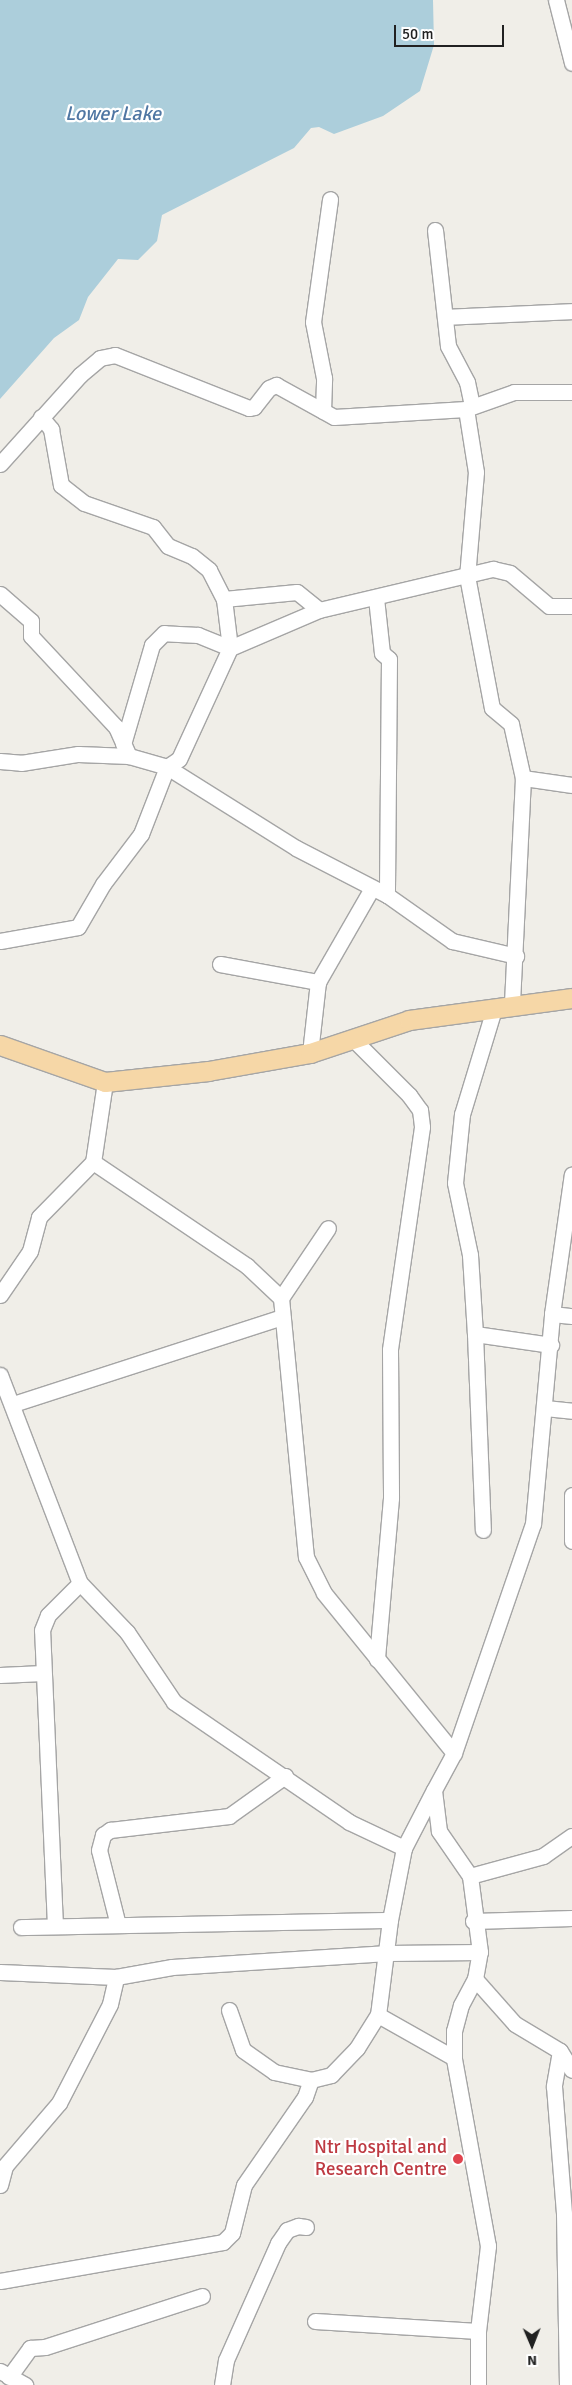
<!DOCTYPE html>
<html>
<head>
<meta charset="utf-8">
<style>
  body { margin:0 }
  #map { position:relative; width:572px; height:2385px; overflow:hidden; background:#f0eee8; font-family:Signika,sans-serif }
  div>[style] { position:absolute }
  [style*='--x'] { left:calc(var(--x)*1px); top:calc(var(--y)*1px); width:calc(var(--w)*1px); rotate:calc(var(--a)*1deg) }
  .water>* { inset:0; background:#accedb }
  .roads { filter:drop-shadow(1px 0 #a5a5a5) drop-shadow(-1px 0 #a5a5a5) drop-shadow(0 1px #a5a5a5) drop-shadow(0 -1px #a5a5a5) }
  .minor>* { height:15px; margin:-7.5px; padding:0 7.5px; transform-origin:7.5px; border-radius:7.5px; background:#fff }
  .major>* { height:19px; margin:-9.5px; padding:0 9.5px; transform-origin:9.5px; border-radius:9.5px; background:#f6d7a7 }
  .dots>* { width:14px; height:14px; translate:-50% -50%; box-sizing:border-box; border:2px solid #fff; border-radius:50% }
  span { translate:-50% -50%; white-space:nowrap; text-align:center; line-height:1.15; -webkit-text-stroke:4.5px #fff; paint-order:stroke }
  .health-label { font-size:19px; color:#be3a42 }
  .right { translate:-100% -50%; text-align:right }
  .water-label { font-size:20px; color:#4f76a3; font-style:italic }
  .north { position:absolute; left:507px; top:2320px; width:50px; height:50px; -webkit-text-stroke:4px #fff; paint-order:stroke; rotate:179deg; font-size:14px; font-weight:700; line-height:20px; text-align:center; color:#212121 }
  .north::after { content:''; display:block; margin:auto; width:18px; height:22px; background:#212121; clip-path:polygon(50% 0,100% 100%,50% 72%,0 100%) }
  .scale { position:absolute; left:394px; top:25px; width:110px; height:22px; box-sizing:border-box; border:2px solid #212121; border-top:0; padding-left:6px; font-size:15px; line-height:18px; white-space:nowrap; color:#212121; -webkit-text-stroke:4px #fff; paint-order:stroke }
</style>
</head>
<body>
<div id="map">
  <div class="water">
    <i style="clip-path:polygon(0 0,433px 0,434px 45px,420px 91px,383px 116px,334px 134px,319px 127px,311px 128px,294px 148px,162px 215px,157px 241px,138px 260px,118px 259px,88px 297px,79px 320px,54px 338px,0 399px)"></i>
  </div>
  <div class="roads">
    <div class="minor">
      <i style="--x:556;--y:0;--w:65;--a:75.7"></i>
      <i style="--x:435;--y:230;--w:117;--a:83.6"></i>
      <i style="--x:448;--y:346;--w:41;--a:62.2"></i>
      <i style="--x:467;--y:382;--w:25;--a:78"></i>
      <i style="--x:445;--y:317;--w:127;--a:-2.7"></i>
      <i style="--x:466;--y:409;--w:64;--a:81"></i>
      <i style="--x:476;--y:472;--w:104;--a:94.9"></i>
      <i style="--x:467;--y:576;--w:134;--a:79.3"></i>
      <i style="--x:492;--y:708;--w:25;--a:40"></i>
      <i style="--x:511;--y:724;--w:55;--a:77.5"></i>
      <i style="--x:523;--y:778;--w:229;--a:92.8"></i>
      <i style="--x:323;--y:411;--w:33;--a:-88"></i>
      <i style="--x:324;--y:378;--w:57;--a:-101.1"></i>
      <i style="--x:313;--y:322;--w:124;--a:-82.1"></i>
      <i style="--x:41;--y:417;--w:16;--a:50"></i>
      <i style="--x:51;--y:429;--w:57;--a:79.9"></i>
      <i style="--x:61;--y:485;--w:29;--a:38"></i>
      <i style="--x:84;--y:503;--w:73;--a:19.2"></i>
      <i style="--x:153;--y:527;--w:24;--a:52"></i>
      <i style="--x:168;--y:546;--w:26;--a:23"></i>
      <i style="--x:192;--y:556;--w:22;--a:39"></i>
      <i style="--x:209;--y:570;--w:33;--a:63"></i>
      <i style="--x:224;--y:599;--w:49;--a:83"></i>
      <i style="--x:230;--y:648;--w:35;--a:-158"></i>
      <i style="--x:198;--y:635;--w:34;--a:-177"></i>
      <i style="--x:164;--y:633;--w:17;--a:135"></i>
      <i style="--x:152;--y:645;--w:103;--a:106.3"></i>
      <i style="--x:0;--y:464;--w:120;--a:-48"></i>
      <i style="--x:80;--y:375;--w:26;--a:-40"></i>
      <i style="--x:100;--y:358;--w:15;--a:-11"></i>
      <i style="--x:115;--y:355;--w:144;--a:21.6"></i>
      <i style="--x:249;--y:408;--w:5;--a:-11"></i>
      <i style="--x:254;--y:407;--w:24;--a:-52"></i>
      <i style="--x:269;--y:388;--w:8;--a:-23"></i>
      <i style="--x:276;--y:385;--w:66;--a:28.9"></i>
      <i style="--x:334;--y:417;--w:132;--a:-3.5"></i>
      <i style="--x:466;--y:409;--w:51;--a:-19.5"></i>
      <i style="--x:514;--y:392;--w:58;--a:0"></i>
      <i style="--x:0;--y:594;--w:41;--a:41.1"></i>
      <i style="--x:31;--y:621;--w:15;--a:90"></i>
      <i style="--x:31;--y:636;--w:125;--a:47"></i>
      <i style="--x:116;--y:727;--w:32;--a:66"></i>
      <i style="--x:129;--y:756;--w:40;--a:16"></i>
      <i style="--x:167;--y:767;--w:152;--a:32.1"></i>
      <i style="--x:296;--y:848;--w:102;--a:27.3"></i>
      <i style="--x:387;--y:895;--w:80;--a:35.3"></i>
      <i style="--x:452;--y:941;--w:66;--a:13.2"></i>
      <i style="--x:376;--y:598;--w:55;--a:83.8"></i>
      <i style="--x:382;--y:653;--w:9;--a:41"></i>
      <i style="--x:389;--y:659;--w:236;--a:90.5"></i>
      <i style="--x:224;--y:599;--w:73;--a:-5.5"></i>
      <i style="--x:297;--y:592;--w:28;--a:39"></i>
      <i style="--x:0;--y:761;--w:21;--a:5"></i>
      <i style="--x:21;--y:763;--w:58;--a:-9"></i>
      <i style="--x:78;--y:754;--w:51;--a:2.2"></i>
      <i style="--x:523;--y:778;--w:49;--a:8.1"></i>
      <i style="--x:0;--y:941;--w:79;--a:-10.2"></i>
      <i style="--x:78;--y:927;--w:50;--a:-59.8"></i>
      <i style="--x:103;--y:884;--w:63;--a:-52.8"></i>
      <i style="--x:141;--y:834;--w:72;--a:-68.8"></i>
      <i style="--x:167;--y:767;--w:14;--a:-34"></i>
      <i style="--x:179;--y:759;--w:122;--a:-65.3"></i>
      <i style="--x:230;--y:648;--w:97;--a:-23.1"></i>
      <i style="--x:319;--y:610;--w:179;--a:-13.3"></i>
      <i style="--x:493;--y:569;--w:17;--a:13"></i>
      <i style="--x:510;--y:573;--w:51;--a:40.2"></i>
      <i style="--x:549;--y:606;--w:23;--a:0"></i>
      <i style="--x:220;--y:964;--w:100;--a:10.4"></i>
      <i style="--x:494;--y:1009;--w:110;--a:106.9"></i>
      <i style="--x:462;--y:1114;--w:69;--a:95.8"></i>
      <i style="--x:455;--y:1183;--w:74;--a:78.2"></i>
      <i style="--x:470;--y:1255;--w:79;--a:86.4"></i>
      <i style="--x:475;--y:1334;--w:77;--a:8.2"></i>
      <i style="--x:352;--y:1038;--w:81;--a:45"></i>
      <i style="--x:409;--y:1095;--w:19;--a:54"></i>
      <i style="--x:420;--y:1110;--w:17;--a:83"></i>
      <i style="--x:422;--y:1127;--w:225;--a:98.2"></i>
      <i style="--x:390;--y:1350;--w:148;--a:89.6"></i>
      <i style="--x:391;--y:1498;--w:162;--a:95"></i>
      <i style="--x:310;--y:1053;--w:71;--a:-83.6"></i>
      <i style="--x:318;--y:982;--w:108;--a:-60.1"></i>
      <i style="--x:105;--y:1082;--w:81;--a:98.5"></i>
      <i style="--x:93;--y:1162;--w:186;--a:34"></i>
      <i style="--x:247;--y:1266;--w:47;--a:43.3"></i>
      <i style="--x:281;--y:1298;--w:260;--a:84.5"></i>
      <i style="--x:306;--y:1557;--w:40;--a:63.4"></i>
      <i style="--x:324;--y:1593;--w:206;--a:50.9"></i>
      <i style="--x:0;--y:1295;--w:53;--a:-55.7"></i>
      <i style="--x:30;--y:1251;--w:35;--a:-75"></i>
      <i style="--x:39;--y:1217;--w:77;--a:-45.5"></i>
      <i style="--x:281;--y:1298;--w:84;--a:-56.1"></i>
      <i style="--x:552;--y:1314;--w:20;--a:6"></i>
      <i style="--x:475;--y:1334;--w:196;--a:87.7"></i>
      <i style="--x:0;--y:1375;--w:223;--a:69"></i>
      <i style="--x:80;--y:1583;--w:68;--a:46.2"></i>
      <i style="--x:127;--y:1632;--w:84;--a:56.1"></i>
      <i style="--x:174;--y:1702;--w:212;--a:34.4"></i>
      <i style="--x:349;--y:1822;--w:61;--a:25.3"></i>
      <i style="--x:13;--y:1404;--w:283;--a:-17.9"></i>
      <i style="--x:545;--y:1408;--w:27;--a:6"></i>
      <i style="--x:572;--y:1495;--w:46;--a:90"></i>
      <i style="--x:0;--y:1675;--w:43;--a:-2.7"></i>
      <i style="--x:470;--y:1876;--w:76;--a:-15.3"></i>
      <i style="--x:543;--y:1856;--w:35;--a:-35"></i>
      <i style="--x:473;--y:1921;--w:99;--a:-1.7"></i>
      <i style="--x:118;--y:1925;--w:77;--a:-104.2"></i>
      <i style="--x:99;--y:1850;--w:16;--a:-75"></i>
      <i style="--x:103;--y:1835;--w:9;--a:-36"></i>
      <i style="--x:110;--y:1830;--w:120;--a:-6.7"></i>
      <i style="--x:229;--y:1816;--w:69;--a:-35.5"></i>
      <i style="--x:55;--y:1926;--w:296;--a:-92.5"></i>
      <i style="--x:42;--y:1630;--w:16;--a:-68"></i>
      <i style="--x:48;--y:1615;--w:45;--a:-45"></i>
      <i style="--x:21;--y:1927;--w:369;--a:-1.1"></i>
      <i style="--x:0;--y:1972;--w:116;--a:2.5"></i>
      <i style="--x:116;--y:1977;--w:57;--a:-10.1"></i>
      <i style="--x:172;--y:1967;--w:216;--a:-3.7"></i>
      <i style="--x:388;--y:1953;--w:92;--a:-0.6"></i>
      <i style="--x:475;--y:1979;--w:60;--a:48.4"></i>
      <i style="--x:515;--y:2024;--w:52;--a:31"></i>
      <i style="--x:560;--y:2051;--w:22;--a:58"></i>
      <i style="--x:229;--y:2010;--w:42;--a:70.7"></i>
      <i style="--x:243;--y:2050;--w:38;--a:35"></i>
      <i style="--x:274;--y:2072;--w:38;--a:12"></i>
      <i style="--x:311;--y:2080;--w:21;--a:-14"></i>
      <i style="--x:331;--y:2075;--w:37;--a:-46"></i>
      <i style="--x:357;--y:2048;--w:39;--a:-58"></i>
      <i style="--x:378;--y:2015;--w:96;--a:-82.8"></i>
      <i style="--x:390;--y:1920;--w:73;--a:-79"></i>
      <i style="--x:404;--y:1848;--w:65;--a:-62.7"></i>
      <i style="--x:378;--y:2015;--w:87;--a:29.5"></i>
      <i style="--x:560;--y:2051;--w:36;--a:100"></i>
      <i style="--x:554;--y:2086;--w:128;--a:85.5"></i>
      <i style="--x:564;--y:2214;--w:171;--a:89"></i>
      <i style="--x:0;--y:2185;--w:20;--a:-75"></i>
      <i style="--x:5;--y:2166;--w:83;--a:-49.4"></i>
      <i style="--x:59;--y:2103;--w:111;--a:-62.7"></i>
      <i style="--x:110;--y:2004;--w:28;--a:-77"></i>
      <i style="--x:0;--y:2281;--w:226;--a:-9.9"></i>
      <i style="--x:223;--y:2242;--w:13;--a:-45"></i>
      <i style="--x:232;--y:2233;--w:49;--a:-76"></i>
      <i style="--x:244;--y:2185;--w:107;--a:-55.3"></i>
      <i style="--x:305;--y:2097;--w:18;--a:-71"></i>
      <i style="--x:315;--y:2321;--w:163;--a:3.5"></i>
      <i style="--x:0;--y:2371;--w:29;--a:29"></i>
      <i style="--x:9;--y:2377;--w:36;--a:-54"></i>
      <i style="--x:30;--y:2348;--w:15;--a:-4"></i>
      <i style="--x:45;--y:2347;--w:165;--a:-18"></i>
      <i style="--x:222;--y:2385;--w:25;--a:-81"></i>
      <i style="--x:226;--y:2360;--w:128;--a:-66"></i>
      <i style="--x:278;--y:2243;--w:16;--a:-55"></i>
      <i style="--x:287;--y:2230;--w:12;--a:-20"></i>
      <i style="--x:298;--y:2226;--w:8;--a:7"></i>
      <i style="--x:478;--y:2385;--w:54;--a:-90"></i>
      <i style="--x:478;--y:2331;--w:86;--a:-83.3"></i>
      <i style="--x:488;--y:2246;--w:191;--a:-100.3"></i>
      <i style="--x:454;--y:2058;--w:27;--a:-90"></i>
      <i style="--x:454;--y:2031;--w:27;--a:-75"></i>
      <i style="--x:461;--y:2005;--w:30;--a:-62"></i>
      <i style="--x:475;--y:1979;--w:27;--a:-80"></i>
      <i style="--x:480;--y:1952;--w:77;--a:-97.5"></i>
      <i style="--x:470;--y:1876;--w:55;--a:-124.6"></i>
      <i style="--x:439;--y:1831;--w:41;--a:-97"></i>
      <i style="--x:434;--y:1790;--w:42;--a:-61.6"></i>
      <i style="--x:454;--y:1753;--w:242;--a:-71"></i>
      <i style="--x:533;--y:1524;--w:211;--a:-84.8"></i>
      <i style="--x:552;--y:1314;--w:141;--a:-81.9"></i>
    </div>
    <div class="major">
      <i style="--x:0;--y:1045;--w:111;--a:19.4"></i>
      <i style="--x:105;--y:1082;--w:104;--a:-6.1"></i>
      <i style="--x:208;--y:1071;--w:104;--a:-10"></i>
      <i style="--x:310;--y:1053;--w:104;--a:-18.4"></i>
      <i style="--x:409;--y:1020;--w:164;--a:-7.7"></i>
    </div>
  </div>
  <div class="dots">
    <i style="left:458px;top:2159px;background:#e0444e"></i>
  </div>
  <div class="health-label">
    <span class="right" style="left:447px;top:2159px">Ntr Hospital and<br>Research Centre</span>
  </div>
  <div class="water-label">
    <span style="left:113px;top:113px">Lower Lake</span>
  </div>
  <div class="north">N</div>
  <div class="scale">50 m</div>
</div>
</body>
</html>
